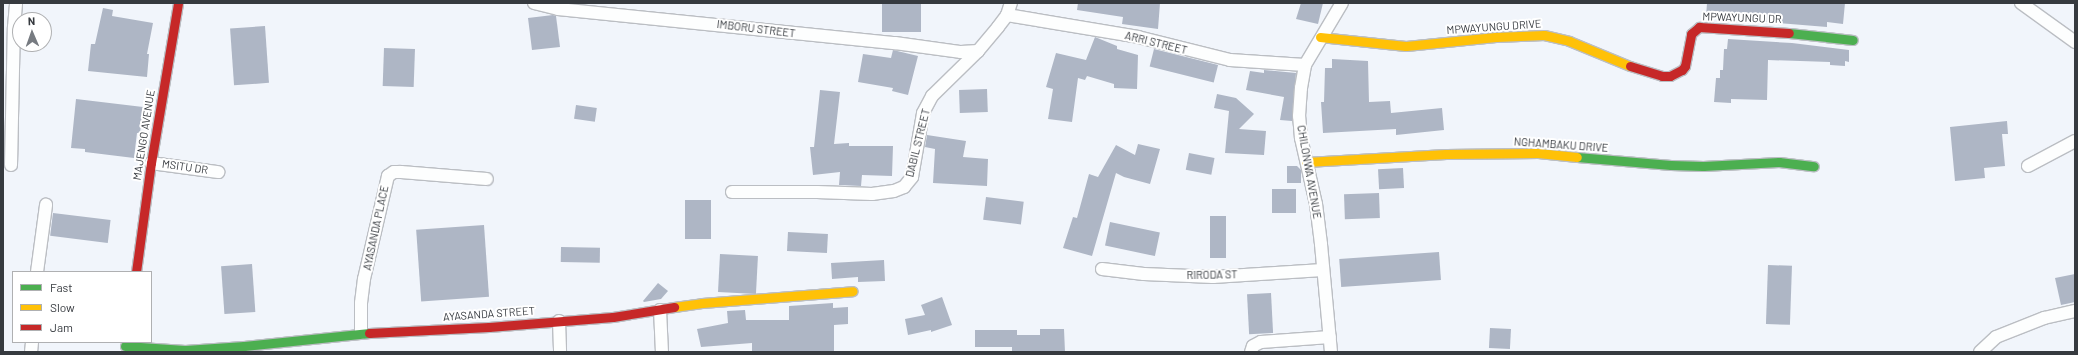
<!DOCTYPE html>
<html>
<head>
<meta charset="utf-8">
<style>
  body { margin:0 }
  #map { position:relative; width:2078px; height:355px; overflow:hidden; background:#f1f5fb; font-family:Barlow,sans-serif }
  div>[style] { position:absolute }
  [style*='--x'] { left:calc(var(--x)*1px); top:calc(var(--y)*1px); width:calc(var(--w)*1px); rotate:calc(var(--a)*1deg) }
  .building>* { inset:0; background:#aeb6c5; transform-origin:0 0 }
  .roads { filter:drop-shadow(1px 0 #bbbec3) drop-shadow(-1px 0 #bbbec3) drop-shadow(0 1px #bbbec3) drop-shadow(0 -1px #bbbec3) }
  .street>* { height:12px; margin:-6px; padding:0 6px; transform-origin:6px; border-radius:6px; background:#fdfefe }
  .fast>* { height:9px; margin:-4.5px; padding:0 4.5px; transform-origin:4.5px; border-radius:4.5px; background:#4caf50 }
  .slow>* { height:9px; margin:-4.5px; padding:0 4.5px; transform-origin:4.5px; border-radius:4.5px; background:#ffc107 }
  .jam>* { height:9px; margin:-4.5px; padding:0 4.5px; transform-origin:4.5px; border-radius:4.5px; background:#c62828 }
  span { translate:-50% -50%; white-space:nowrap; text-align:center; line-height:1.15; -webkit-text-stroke:4px #fff; paint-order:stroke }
  .street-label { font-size:11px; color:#363a3f }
  .frame { position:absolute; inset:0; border:4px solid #363a3f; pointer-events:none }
  .legend { position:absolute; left:12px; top:271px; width:140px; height:72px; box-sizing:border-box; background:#fff; border:1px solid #afb0b2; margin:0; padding:5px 7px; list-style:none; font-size:12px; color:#363a3f }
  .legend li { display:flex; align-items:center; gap:8px; height:20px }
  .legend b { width:20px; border:1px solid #afb0b2 }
  .north { position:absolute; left:12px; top:12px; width:40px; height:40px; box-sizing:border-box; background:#fff; border:1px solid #afb0b2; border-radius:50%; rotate:358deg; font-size:11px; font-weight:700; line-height:16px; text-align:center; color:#363a3f }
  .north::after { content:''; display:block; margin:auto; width:14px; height:18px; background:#777b81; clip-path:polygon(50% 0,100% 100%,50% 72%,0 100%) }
</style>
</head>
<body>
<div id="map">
  <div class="building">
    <i style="left:882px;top:3px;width:39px;height:29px"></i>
    <i style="clip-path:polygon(1078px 3px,1160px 3px,1158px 29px,1122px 24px,1123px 17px,1077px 10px)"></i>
    <i style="clip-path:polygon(1301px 3px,1323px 3px,1318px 24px,1296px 19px)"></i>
    <i style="clip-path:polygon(1707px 3px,1845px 3px,1843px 24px,1827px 22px,1827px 27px,1706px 17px)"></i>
    <i style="clip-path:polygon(103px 8px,113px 10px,112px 16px,153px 23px,147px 54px,149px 54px,147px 77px,88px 71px,91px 44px,95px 44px)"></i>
    <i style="clip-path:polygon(553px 15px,556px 16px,560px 47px,532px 50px,528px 18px)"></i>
    <i style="left:265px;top:26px;width:57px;height:35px;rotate:86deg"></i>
    <i style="clip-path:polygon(1095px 37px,1117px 46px,1117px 49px,1138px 55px,1137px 89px,1114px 88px,1114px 84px,1087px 76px,1085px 80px,1078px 78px,1072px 122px,1048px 119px,1053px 89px,1046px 87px,1056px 53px,1086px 60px)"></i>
    <i style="clip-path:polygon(1728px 39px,1792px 43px,1849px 50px,1849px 62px,1845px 61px,1845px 66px,1830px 65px,1830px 62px,1768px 60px,1767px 100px,1731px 99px,1731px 103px,1714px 102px,1716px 78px,1720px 78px,1720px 70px,1723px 70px,1724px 49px,1727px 49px)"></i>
    <i style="left:384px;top:48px;width:31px;height:38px;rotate:2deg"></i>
    <i style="left:1154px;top:49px;width:66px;height:18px;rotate:14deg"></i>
    <i style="clip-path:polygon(893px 50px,918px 56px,908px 95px,892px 91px,893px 88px,858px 82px,863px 54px,891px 58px)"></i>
    <i style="clip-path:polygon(1332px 59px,1368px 61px,1369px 102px,1390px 101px,1391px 113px,1442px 108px,1444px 130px,1396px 135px,1396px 129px,1323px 133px,1321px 102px,1324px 102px,1325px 68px,1332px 68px)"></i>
    <i style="clip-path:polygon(1264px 70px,1296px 73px,1292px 121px,1280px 120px,1284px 97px,1246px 90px,1250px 71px,1264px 73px)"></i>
    <i style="left:987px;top:89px;width:23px;height:28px;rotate:88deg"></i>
    <i style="clip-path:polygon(820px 90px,840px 92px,834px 144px,849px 143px,849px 146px,893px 146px,892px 176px,862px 175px,861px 186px,839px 185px,840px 172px,813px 175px,810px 147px,814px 147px)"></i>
    <i style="clip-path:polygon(1217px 94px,1236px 98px,1254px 114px,1239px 129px,1266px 131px,1264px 155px,1225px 153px,1229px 111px,1214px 108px)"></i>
    <i style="clip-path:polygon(76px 99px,143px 107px,140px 133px,137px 133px,134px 158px,85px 152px,85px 149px,71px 148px)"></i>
    <i style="left:576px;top:105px;width:21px;height:14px;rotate:8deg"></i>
    <i style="clip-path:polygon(2007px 121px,2008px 134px,2002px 134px,2005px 166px,1984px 168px,1985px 178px,1955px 181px,1950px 127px)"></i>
    <i style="clip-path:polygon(927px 135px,966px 141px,963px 157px,988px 159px,987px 186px,933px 183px,935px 149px,925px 147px)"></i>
    <i style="clip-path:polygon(1138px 144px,1160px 149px,1150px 184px,1124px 177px,1116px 173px,1092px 256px,1063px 248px,1073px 217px,1077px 218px,1089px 174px,1098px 177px,1116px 145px,1135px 155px)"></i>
    <i style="left:1189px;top:153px;width:26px;height:17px;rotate:11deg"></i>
    <i style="clip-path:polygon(1287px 166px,1297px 166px,1301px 170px,1301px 183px,1287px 183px)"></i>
    <i style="left:1403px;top:168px;width:20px;height:25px;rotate:87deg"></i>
    <i style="left:1272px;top:189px;width:24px;height:24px"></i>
    <i style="left:1379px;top:193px;width:25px;height:35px;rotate:88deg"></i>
    <i style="left:986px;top:197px;width:38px;height:23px;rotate:7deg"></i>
    <i style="left:685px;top:200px;width:26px;height:39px"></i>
    <i style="left:53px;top:213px;width:58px;height:23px;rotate:7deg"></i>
    <i style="left:1210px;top:216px;width:16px;height:42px"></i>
    <i style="left:1110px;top:222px;width:51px;height:24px;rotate:12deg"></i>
    <i style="left:484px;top:225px;width:72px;height:68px;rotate:86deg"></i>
    <i style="left:788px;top:232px;width:40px;height:19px;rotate:3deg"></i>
    <i style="left:561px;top:247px;width:39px;height:15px;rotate:1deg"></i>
    <i style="left:1439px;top:252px;width:28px;height:100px;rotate:86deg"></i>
    <i style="left:720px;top:254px;width:38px;height:38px;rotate:3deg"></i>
    <i style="clip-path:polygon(884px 260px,885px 281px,858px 282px,858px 277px,832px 279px,831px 263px)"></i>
    <i style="left:252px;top:264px;width:48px;height:31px;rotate:86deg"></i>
    <i style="left:1768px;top:265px;width:24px;height:59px;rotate:2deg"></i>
    <i style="clip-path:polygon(2075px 274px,2075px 302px,2061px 305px,2055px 278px)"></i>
    <i style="clip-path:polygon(658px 283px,668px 291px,661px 299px,644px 302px,643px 301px)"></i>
    <i style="left:1271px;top:293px;width:40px;height:24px;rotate:87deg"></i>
    <i style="clip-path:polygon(942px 297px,952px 325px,931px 332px,931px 330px,908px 335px,905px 319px,925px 315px,921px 305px)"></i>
    <i style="clip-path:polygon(833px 303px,833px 308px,848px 307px,848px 324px,834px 325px,834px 352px,752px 352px,752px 343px,701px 347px,697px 329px,728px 323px,727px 311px,745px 310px,746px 320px,789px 320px,789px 306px)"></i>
    <i style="left:1490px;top:328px;width:21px;height:20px;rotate:3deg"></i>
    <i style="clip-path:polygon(1040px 329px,1064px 329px,1065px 352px,1012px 352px,1012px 347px,975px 347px,975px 330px,1017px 330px,1017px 335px,1040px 335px)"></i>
  </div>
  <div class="roads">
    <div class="street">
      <i style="--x:534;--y:3;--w:25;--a:14"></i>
      <i style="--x:558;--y:9;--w:339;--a:5.8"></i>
      <i style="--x:895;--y:43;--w:67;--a:7.8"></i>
      <i style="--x:961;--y:52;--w:17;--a:-3"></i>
      <i style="--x:2021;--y:3;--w:67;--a:35.8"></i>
      <i style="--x:1007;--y:15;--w:133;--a:9.5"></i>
      <i style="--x:1138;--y:37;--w:95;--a:14"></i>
      <i style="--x:1230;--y:60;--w:75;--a:3.8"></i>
      <i style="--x:151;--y:163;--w:68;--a:7.7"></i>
      <i style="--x:11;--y:165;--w:138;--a:-88.8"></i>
      <i style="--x:14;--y:27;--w:24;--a:-85"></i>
      <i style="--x:2028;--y:166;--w:53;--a:-28"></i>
      <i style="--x:732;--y:192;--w:85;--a:0"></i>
      <i style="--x:817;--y:192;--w:55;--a:2.1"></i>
      <i style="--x:872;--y:194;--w:22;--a:-8"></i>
      <i style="--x:894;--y:191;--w:11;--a:-22"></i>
      <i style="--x:904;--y:187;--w:13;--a:-51"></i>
      <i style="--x:912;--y:177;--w:65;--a:-80.2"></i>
      <i style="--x:923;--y:113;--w:19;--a:-62"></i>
      <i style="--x:932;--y:96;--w:64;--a:-44.4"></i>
      <i style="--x:978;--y:51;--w:31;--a:-50"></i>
      <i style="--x:998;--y:27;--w:15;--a:-53"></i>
      <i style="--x:1007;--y:15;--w:13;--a:-72"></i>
      <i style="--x:1102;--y:269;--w:42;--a:6.8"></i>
      <i style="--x:1144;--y:274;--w:69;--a:2.5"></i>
      <i style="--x:1213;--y:277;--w:110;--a:-3.6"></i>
      <i style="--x:37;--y:272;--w:68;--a:-82.3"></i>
      <i style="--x:660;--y:310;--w:42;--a:87.3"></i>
      <i style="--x:559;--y:321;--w:31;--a:88"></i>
      <i style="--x:361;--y:333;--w:30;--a:-90"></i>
      <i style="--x:361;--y:303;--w:24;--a:-83"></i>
      <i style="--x:364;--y:279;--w:106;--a:-76.9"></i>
      <i style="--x:388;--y:176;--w:7;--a:-34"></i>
      <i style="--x:394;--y:172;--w:7;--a:0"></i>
      <i style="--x:401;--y:172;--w:86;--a:4.7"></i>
      <i style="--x:31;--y:352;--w:10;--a:-84"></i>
      <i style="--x:1251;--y:352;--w:6;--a:-72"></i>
      <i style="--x:1253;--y:346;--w:9;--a:-27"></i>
      <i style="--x:1261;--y:342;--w:69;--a:-4.1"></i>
      <i style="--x:1331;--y:352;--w:108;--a:-95.3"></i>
      <i style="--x:1321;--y:244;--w:40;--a:-97.1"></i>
      <i style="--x:1316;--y:204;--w:68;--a:-102.8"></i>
      <i style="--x:1301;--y:138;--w:22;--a:-95"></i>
      <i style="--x:1299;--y:116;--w:28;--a:-86"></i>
      <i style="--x:1301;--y:88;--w:23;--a:-80"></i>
      <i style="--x:1305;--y:65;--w:72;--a:-59.2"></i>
      <i style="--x:1980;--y:352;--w:22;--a:-43"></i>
      <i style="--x:1996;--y:337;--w:52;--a:-21.6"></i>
      <i style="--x:2044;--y:318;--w:32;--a:-13"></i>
    </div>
    <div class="fast">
      <i style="--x:1789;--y:33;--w:64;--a:6.2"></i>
      <i style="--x:1577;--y:157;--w:94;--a:4.9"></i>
      <i style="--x:1671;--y:165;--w:32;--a:2"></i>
      <i style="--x:1703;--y:166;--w:76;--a:-3"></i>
      <i style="--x:1779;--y:162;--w:35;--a:7"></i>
      <i style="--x:125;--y:346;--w:60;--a:3.8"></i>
      <i style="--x:185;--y:350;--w:59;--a:-3.9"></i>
      <i style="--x:244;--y:346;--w:126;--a:-5.9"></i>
    </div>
    <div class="slow">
      <i style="--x:1320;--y:37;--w:86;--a:6"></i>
      <i style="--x:1406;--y:46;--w:90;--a:-5.7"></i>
      <i style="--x:1496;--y:37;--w:48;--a:-2.4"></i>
      <i style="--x:1544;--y:35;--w:26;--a:13"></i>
      <i style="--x:1569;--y:41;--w:66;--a:22.3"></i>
      <i style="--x:1306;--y:162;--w:140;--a:-3.3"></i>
      <i style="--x:1446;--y:154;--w:92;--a:-0.6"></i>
      <i style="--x:1538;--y:153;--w:39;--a:6"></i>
      <i style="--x:674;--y:307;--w:28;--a:-8"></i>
      <i style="--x:702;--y:303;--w:151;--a:-4.5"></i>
    </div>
    <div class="jam">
      <i style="--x:1630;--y:66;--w:34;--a:17"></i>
      <i style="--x:1662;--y:76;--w:8;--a:0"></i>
      <i style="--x:1670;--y:76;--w:13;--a:-27"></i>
      <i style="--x:1682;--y:70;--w:5;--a:-53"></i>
      <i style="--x:1685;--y:66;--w:33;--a:-79"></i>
      <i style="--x:1691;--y:34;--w:11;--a:-41"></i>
      <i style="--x:1699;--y:27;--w:90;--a:3.8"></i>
      <i style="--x:136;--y:272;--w:110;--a:-82.2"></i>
      <i style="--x:151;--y:163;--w:162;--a:-80.4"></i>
      <i style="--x:369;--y:333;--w:120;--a:-2.9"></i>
      <i style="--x:489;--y:327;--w:124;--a:-4.6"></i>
      <i style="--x:613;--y:317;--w:62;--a:-9.3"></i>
    </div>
  </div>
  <div class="street-label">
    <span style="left:1742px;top:18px;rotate:2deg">MPWAYUNGU DR</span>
    <span style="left:1494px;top:27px;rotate:-4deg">MPWAYUNGU DRIVE</span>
    <span style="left:756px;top:29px;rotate:7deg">IMBORU STREET</span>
    <span style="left:1156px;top:43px;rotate:14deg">ARRI STREET</span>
    <span style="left:144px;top:135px;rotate:-81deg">MAJENGO AVENUE</span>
    <span style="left:918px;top:143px;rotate:-76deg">DABIL STREET</span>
    <span style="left:1561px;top:145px;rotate:4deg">NGHAMBAKU DRIVE</span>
    <span style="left:185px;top:167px;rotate:8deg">MSITU DR</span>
    <span style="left:1309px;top:172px;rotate:80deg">CHILONWA AVENUE</span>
    <span style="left:376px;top:228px;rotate:-78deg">AYASANDA PLACE</span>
    <span style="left:1212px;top:275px;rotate:-1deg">RIRODA ST</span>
    <span style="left:489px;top:314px;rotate:-4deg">AYASANDA STREET</span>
  </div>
  <div class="frame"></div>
  <ul class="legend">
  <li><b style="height:5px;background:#4caf50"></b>Fast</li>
  <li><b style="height:5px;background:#ffc107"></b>Slow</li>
  <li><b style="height:5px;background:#c62828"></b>Jam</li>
  </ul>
  <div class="north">N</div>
</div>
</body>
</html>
